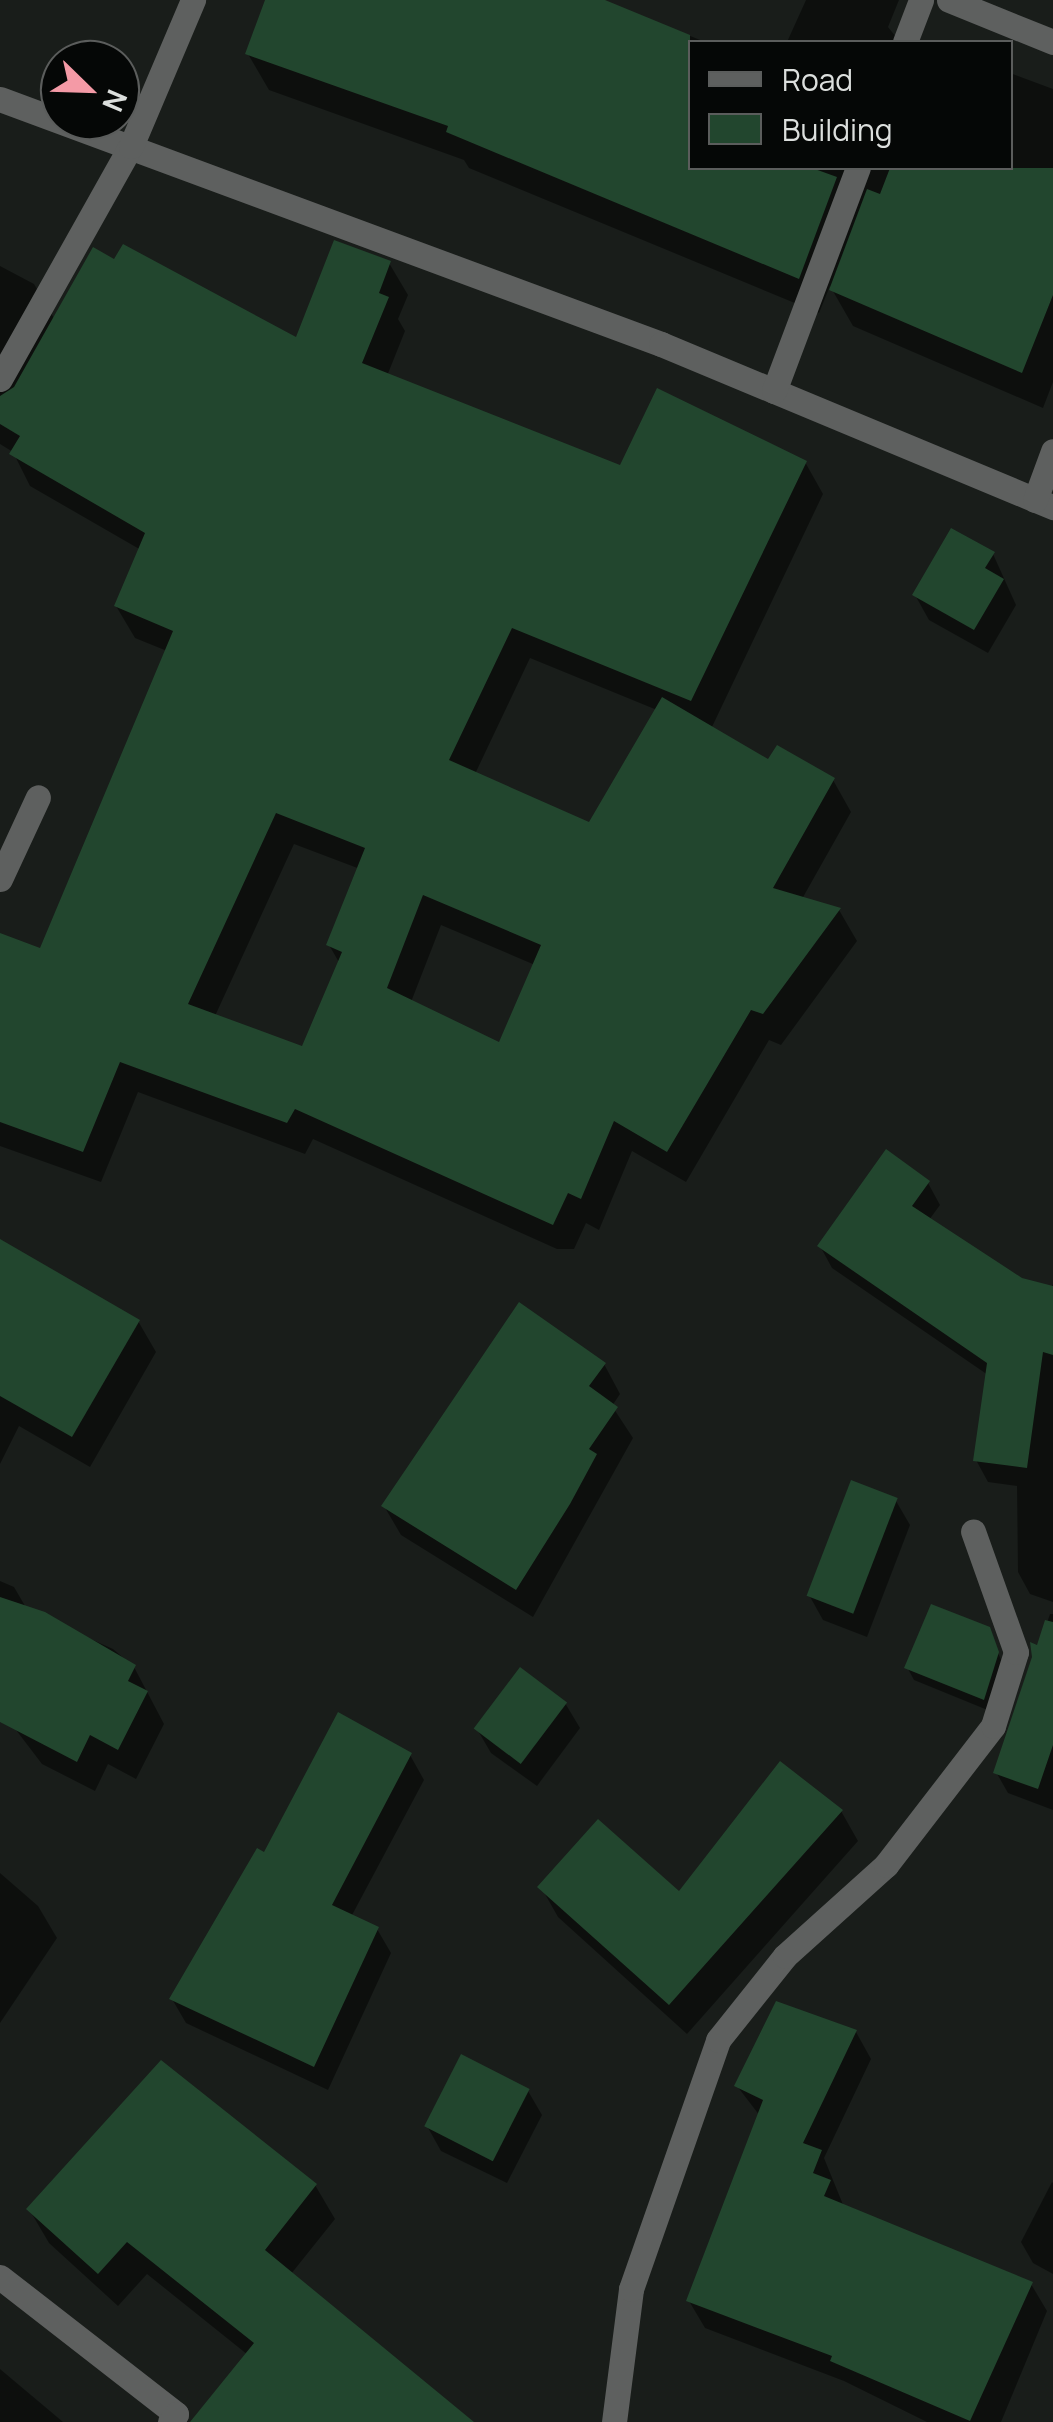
<!DOCTYPE html>
<html>
<head>
<meta charset="utf-8">
<style>
  body { margin:0 }
  #map { position:relative; width:1053px; height:2422px; overflow:hidden; background:#191d1a; font-family:Manrope,sans-serif }
  div>[style] { position:absolute }
  [style*='--x'] { left:calc(var(--x)*1px); top:calc(var(--y)*1px); width:calc(var(--w)*1px); rotate:calc(var(--a)*1deg) }
  .shadow>* { inset:0; background:#0007 }
  .building>* { inset:0; background:#22462e; transform-origin:0 0 }
  .street>* { height:25px; margin:-12.5px; padding:0 12.5px; transform-origin:12.5px; border-radius:12.5px; background:#5e605f }
  span { translate:-50% -50%; white-space:nowrap; text-align:center; line-height:1.15; -webkit-text-stroke:10px #050706; paint-order:stroke }
  .legend { position:absolute; left:688px; top:40px; width:325px; height:130px; box-sizing:border-box; background:#050706; border:2px solid #5b5d5c; margin:0; padding:12px 18px; list-style:none; font-size:30px; color:#dcdfdd }
  .legend li { display:flex; align-items:center; gap:20px; height:50px }
  .legend b { width:50px; border:2px solid #5b5d5c }
  .north { position:absolute; left:40px; top:40px; width:100px; height:100px; box-sizing:border-box; background:#050706; border:2px solid #5b5d5c; border-radius:50%; rotate:113deg; font-size:28px; font-weight:700; line-height:40px; text-align:center; color:#dcdfdd }
  .north::after { content:''; display:block; margin:auto; width:35px; height:45px; background:#f49aa6; clip-path:polygon(50% 0,100% 100%,50% 72%,0 100%) }
</style>
</head>
<body>
<div id="map">
  <div class="shadow">
    <i style="clip-path:polygon(267px 0,602px 0,705px 42px,690px 42px,690px 168px,1010px 168px,1010px 73px,1053px 89px,1053px 382px,1043px 408px,853px 326px,830px 286px,819px 313px,469px 168px,464px 160px,269px 90px,248px 54px)"></i>
    <i style="clip-path:polygon(806px 0,899px 0,888px 27px,900px 42px,787px 42px)"></i>
    <i style="clip-path:polygon(evenodd,389px 263px,408px 295px,398px 319px,405px 331px,387px 376px,621px 469px,805px 462px,823px 494px,711px 729px,769px 763px,833px 780px,851px 812px,802px 899px,839px 910px,857px 941px,781px 1045px,769px 1040px,686px 1182px,632px 1151px,599px 1230px,586px 1223px,574px 1249px,557px 1249px,313px 1139px,305px 1154px,138px 1092px,101px 1182px,0 1146px,0 971px,41px 952px,167px 651px,135px 638px,116px 606px,141px 550px,30px 486px,13px 452px,0 444px,0 266px,34px 284px,55px 320px,297px 341px,389px 263px,530px 658px,657px 710px,590px 825px,475px 774px,530px 658px,389px 263px,294px 844px,360px 869px,329px 945px,340px 964px,304px 1049px,215px 1016px,294px 844px,389px 263px,441px 925px,535px 965px,501px 1046px,411px 1002px,441px 925px)"></i>
    <i style="clip-path:polygon(993px 554px,1016px 605px,988px 653px,929px 620px,915px 595px)"></i>
    <i style="clip-path:polygon(928px 1183px,940px 1205px,929px 1220px,1047px 1298px,1053px 1284px,1053px 1602px,1030px 1594px,1018px 1572px,1017px 1486px,988px 1482px,976px 1460px,988px 1375px,832px 1268px,820px 1246px)"></i>
    <i style="clip-path:polygon(0 1242px,138px 1321px,156px 1352px,90px 1467px,19px 1426px,0 1464px)"></i>
    <i style="clip-path:polygon(604px 1364px,620px 1394px,612px 1406px,633px 1438px,533px 1617px,401px 1535px,384px 1506px)"></i>
    <i style="clip-path:polygon(896px 1501px,910px 1525px,867px 1637px,823px 1620px,809px 1595px)"></i>
    <i style="clip-path:polygon(0 1581px,14px 1587px,28px 1611px,113px 1649px,134px 1667px,164px 1724px,136px 1779px,108px 1764px,95px 1791px,42px 1764px,0 1709px)"></i>
    <i style="clip-path:polygon(1050px 1614px,1053px 1614px,1053px 1810px,1008px 1793px,996px 1772px)"></i>
    <i style="clip-path:polygon(992px 1640px,1004px 1666px,990px 1711px,914px 1680px,907px 1667px)"></i>
    <i style="clip-path:polygon(565px 1703px,580px 1728px,537px 1786px,491px 1753px,477px 1729px)"></i>
    <i style="clip-path:polygon(410px 1755px,424px 1780px,351px 1917px,377px 1929px,391px 1953px,328px 2090px,186px 2023px,172px 1999px,265px 1855px)"></i>
    <i style="clip-path:polygon(841px 1811px,858px 1841px,687px 2034px,558px 1917px,541px 1887px,679px 1895px)"></i>
    <i style="clip-path:polygon(0 1873px,38px 1906px,57px 1938px,0 2023px)"></i>
    <i style="clip-path:polygon(856px 2032px,871px 2059px,824px 2158px,844px 2207px,1031px 2284px,1047px 2311px,1001px 2422px,927px 2422px,844px 2381px,705px 2328px,689px 2301px,760px 2116px,737px 2086px)"></i>
    <i style="clip-path:polygon(528px 2091px,542px 2115px,507px 2183px,441px 2151px,427px 2126px)"></i>
    <i style="clip-path:polygon(1052px 2182px,1053px 2183px,1053px 2274px,1033px 2263px,1021px 2242px)"></i>
    <i style="clip-path:polygon(315px 2185px,335px 2219px,291px 2274px,468px 2422px,192px 2422px,248px 2355px,147px 2274px,118px 2306px,49px 2243px,29px 2209px)"></i>
    <i style="clip-path:polygon(0 2369px,63px 2422px,0 2422px)"></i>
  </div>
  <div class="building">
    <i style="clip-path:polygon(265px 0,605px 0,690px 35px,690px 168px,812px 168px,837px 177px,799px 279px,446px 132px,448px 126px,245px 54px)"></i>
    <i style="clip-path:polygon(890px 168px,1053px 168px,1053px 295px,1022px 373px,829px 290px,867px 189px,880px 194px)"></i>
    <i style="clip-path:polygon(evenodd,334px 240px,391px 261px,379px 293px,389px 297px,362px 363px,620px 465px,657px 388px,807px 461px,691px 701px,512px 628px,449px 760px,589px 822px,662px 697px,768px 759px,777px 745px,835px 778px,773px 888px,841px 908px,763px 1014px,751px 1010px,667px 1152px,614px 1121px,581px 1199px,568px 1193px,553px 1225px,295px 1109px,287px 1123px,120px 1062px,83px 1152px,0 1122px,0 933px,40px 948px,173px 631px,114px 606px,145px 533px,9px 454px,20px 436px,0 424px,0 396px,14px 387px,93px 247px,114px 259px,123px 244px,296px 337px,334px 240px,276px 813px,365px 848px,326px 945px,342px 952px,302px 1046px,188px 1004px,276px 813px,334px 240px,423px 895px,541px 945px,499px 1042px,387px 988px,423px 895px)"></i>
    <i style="clip-path:polygon(951px 528px,995px 552px,985px 568px,1004px 579px,974px 630px,912px 595px)"></i>
    <i style="clip-path:polygon(886px 1149px,930px 1181px,912px 1206px,1022px 1278px,1053px 1286px,1053px 1355px,1043px 1352px,1027px 1468px,973px 1461px,987px 1363px,817px 1246px)"></i>
    <i style="clip-path:polygon(0 1239px,140px 1320px,72px 1437px,0 1396px)"></i>
    <i style="clip-path:polygon(519px 1302px,606px 1363px,589px 1386px,618px 1407px,589px 1449px,597px 1454px,570px 1504px,516px 1590px,381px 1506px)"></i>
    <i style="left:851px;top:1480px;width:50px;height:124px;rotate:21deg"></i>
    <i style="clip-path:polygon(0 1597px,45px 1612px,136px 1665px,128px 1681px,148px 1691px,118px 1750px,90px 1735px,77px 1762px,0 1722px)"></i>
    <i style="clip-path:polygon(931px 1604px,990px 1627px,999px 1652px,984px 1700px,904px 1668px)"></i>
    <i style="clip-path:polygon(1045px 1620px,1053px 1622px,1053px 1745px,1038px 1789px,993px 1773px,1032px 1657px,1030px 1642px,1037px 1645px)"></i>
    <i style="left:520px;top:1667px;width:59px;height:77px;rotate:37deg"></i>
    <i style="clip-path:polygon(338px 1712px,412px 1753px,332px 1905px,379px 1927px,314px 2067px,169px 1999px,257px 1848px,264px 1852px)"></i>
    <i style="clip-path:polygon(780px 1761px,843px 1810px,669px 2005px,537px 1887px,598px 1819px,679px 1891px)"></i>
    <i style="clip-path:polygon(776px 2001px,857px 2030px,803px 2143px,822px 2150px,813px 2173px,831px 2180px,824px 2196px,1033px 2282px,970px 2421px,830px 2361px,832px 2356px,686px 2301px,763px 2100px,734px 2086px)"></i>
    <i style="left:461px;top:2054px;width:77px;height:81px;rotate:27deg"></i>
    <i style="clip-path:polygon(161px 2060px,317px 2184px,265px 2250px,474px 2422px,190px 2422px,254px 2343px,127px 2242px,98px 2274px,26px 2209px)"></i>
  </div>
  <div class="street">
    <i style="--x:949;--y:0;--w:112;--a:22"></i>
    <i style="--x:905;--y:42;--w:45;--a:-69.1"></i>
    <i style="--x:0;--y:99;--w:705;--a:20.34"></i>
    <i style="--x:661;--y:344;--w:425;--a:22.6"></i>
    <i style="--x:0;--y:379;--w:267;--a:-60.7"></i>
    <i style="--x:131;--y:146;--w:159;--a:-67"></i>
    <i style="--x:774;--y:391;--w:238;--a:-69.4"></i>
    <i style="--x:1035;--y:500;--w:52;--a:-69.8"></i>
    <i style="--x:0;--y:879;--w:90;--a:-65.1"></i>
    <i style="--x:0;--y:2277;--w:223;--a:37.9"></i>
    <i style="--x:176;--y:2414;--w:10;--a:127"></i>
    <i style="--x:614;--y:2422;--w:134;--a:-82.7"></i>
    <i style="--x:631;--y:2289;--w:264;--a:-70.7"></i>
    <i style="--x:718;--y:2040;--w:107;--a:-51.4"></i>
    <i style="--x:785;--y:1956;--w:136;--a:-42"></i>
    <i style="--x:886;--y:1865;--w:175;--a:-52.4"></i>
    <i style="--x:993;--y:1726;--w:77;--a:-72.7"></i>
    <i style="--x:1016;--y:1652;--w:128;--a:-109.6"></i>
  </div>
  <ul class="legend">
  <li><b style="height:12px;background:#5e605f"></b>Road</li>
  <li><b style="height:28px;background:#22462e"></b>Building</li>
  </ul>
  <div class="north">N</div>
</div>
</body>
</html>
